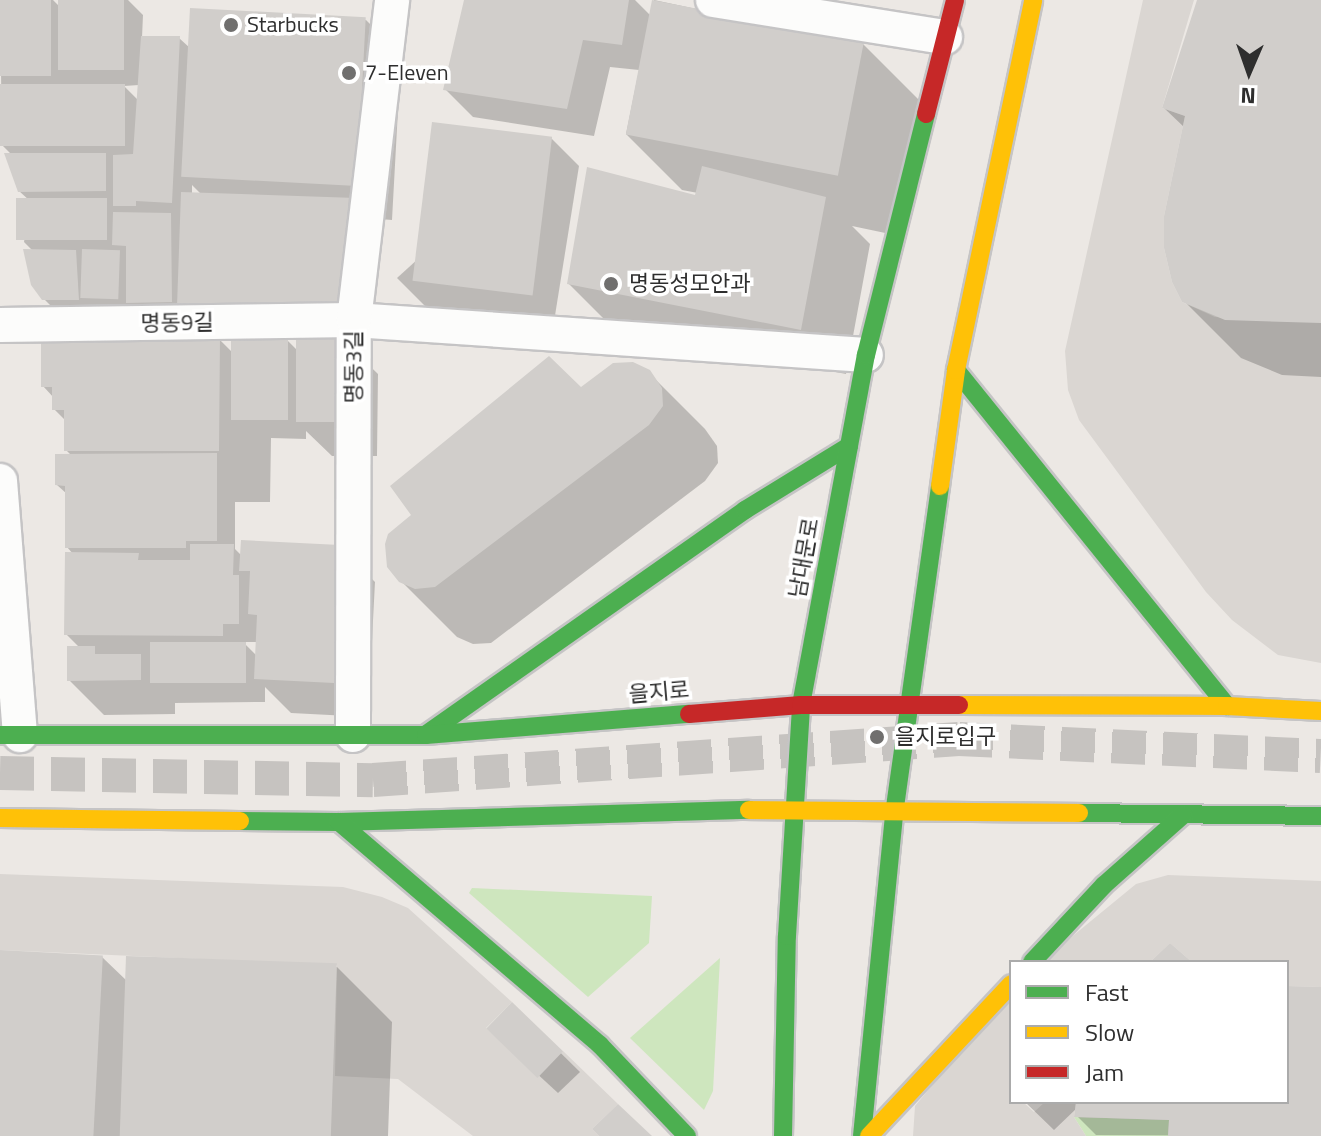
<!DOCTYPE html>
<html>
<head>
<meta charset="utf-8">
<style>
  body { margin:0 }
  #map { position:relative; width:1321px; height:1136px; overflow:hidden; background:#ece8e4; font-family:"Titillium Web","Noto Sans KR",sans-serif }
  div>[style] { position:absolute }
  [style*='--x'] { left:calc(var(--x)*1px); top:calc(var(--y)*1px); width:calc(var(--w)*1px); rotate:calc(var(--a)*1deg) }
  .green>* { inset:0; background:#cee6be }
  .plaza>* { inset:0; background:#dad6d2 }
  .shadow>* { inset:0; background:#0003 }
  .building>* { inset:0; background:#d1cecb; transform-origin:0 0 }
  .street-tunnel>* { height:34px; margin-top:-17px; transform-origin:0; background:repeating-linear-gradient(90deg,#c6c3c0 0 34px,transparent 0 51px) }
  .roads { filter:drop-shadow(2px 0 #c5c4c5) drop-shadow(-2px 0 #c5c4c5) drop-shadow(0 2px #c5c4c5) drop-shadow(0 -2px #c5c4c5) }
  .street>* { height:34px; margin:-17px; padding:0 17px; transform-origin:17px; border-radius:17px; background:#fcfcfb }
  .fast>* { height:18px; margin:-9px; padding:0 9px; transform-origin:9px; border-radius:9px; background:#4caf50 }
  .slow>* { height:18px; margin:-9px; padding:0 9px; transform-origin:9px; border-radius:9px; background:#ffc107 }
  .jam>* { height:18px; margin:-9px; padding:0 9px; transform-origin:9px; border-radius:9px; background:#c62828 }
  .dots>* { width:22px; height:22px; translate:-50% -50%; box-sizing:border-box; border:4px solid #fff; border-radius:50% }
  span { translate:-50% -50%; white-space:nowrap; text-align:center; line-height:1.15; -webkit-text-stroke:7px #fff; paint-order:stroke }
  .poi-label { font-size:22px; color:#2e2e2e }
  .left { translate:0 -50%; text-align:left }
  .street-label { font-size:22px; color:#2e2e2e }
  .legend { position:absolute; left:1009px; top:960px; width:280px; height:144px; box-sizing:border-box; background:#fff; border:2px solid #ababab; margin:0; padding:10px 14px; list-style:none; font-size:24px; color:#2e2e2e }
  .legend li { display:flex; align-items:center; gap:16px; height:40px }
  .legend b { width:40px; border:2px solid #ababab }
  .north { position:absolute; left:1209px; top:32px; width:80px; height:80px; -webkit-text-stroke:6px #fff; paint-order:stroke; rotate:182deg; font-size:22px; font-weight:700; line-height:32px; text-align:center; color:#2e2e2e }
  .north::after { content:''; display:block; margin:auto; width:28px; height:36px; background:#2e2e2e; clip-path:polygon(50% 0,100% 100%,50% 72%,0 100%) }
</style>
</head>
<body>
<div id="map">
  <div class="green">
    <i style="clip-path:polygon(472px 888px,652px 896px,649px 943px,588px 997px,469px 893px)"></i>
    <i style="clip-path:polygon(720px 958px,713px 1091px,704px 1110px,630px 1038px)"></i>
    <i style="clip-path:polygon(1074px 1117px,1169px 1120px,1168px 1136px,1086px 1136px)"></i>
  </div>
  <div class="plaza">
    <i style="clip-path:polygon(1143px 0,1194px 0,1162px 108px,1185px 116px,1164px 216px,1164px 248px,1172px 282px,1182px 302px,1215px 317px,1321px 322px,1321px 663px,1278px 655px,1232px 620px,1206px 592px,1079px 420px,1068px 390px,1065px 351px)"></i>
    <i style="clip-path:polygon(0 874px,343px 887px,382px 897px,408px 908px,512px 1002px,486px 1028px,537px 1075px,563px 1051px,618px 1104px,592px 1129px,599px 1136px,473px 1136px,398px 1079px,335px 1076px,337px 965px,0 950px)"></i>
    <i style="clip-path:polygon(1168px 875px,1321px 881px,1321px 987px,1287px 986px,1287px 962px,1192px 962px,1170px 943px,1150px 962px,1041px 962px,1136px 884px)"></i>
    <i style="clip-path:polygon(1011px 990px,1011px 1102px,1023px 1102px,1034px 1112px,1045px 1102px,1076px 1102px,1074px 1117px,1086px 1136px,913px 1136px,915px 1106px)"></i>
  </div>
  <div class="shadow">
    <i style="clip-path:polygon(evenodd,0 0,53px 0,60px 7px,60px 0,128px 0,143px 15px,142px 38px,179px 38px,190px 48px,366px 20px,401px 55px,392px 220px,367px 218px,339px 336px,378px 374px,377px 456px,332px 456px,306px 431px,306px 439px,271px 438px,270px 502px,235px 502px,235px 549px,242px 556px,340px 547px,375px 582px,368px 717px,291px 713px,265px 687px,265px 702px,175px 703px,175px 714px,104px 715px,69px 680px,80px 648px,66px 634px,73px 554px,67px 547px,67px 494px,57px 485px,72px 456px,66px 450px,66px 421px,54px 409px,54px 398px,43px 386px,72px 327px,43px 298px,34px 252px,24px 242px,30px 201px,19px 191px,12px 155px,2px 145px,0 0,139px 85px,138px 100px,124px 86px,139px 85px,0 0,192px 185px,202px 195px,192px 194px,192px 185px,0 0,298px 336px,298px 351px,284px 337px,298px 336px,0 0,218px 338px,233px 338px,233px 353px,218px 338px,0 0,243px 642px,258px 642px,257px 656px,243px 642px)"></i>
    <i style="clip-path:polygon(466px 0,635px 0,650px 15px,654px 0,863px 44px,919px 100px,890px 234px,852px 226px,870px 244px,846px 374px,614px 329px,569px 284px,697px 198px,698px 193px,682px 190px,626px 134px,639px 70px,610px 67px,594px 136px,473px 117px,445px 89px)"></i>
    <i style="clip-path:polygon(1199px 0,1321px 0,1321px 377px,1282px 375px,1241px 358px,1184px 301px,1185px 128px,1164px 108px)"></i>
    <i style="clip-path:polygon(551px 138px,579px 166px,553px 328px,425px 306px,397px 278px)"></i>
    <i style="clip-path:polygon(648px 372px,705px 429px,717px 446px,718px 463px,705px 481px,491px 643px,473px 644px,457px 637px,400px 580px,581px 389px)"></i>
    <i style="clip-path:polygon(0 952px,102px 957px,127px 981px,337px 967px,392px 1022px,388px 1136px,0 1136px)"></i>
    <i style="clip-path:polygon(1287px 988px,1321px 989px,1321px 1136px,1096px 1135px,1077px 1116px,1077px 1108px,1054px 1130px,1025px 1102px,1287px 1102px)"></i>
    <i style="clip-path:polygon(512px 1005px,580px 1072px,558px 1093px,507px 1046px)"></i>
  </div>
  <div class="building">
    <i style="left:0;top:0;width:51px;height:76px"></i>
    <i style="left:58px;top:0;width:66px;height:70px"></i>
    <i style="clip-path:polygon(464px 0,629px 0,622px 45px,583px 40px,567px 109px,443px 90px)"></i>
    <i style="left:652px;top:0;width:216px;height:137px;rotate:11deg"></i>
    <i style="clip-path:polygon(1197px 0,1321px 0,1321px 323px,1225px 320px,1182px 302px,1172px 282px,1164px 248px,1164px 216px,1185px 116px,1162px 108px)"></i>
    <i style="left:190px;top:8px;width:176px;height:169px;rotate:3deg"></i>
    <i style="clip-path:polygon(141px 36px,180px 36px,172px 203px,136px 201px,136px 206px,113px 206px,113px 155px,133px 154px)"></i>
    <i style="left:0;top:84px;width:125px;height:62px"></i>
    <i style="left:432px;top:122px;width:121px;height:160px;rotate:7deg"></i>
    <i style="clip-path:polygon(4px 153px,106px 153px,106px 191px,18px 192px)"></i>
    <i style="clip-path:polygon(702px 166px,826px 197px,801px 330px,567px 284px,587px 167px,695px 195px)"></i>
    <i style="left:181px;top:192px;width:168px;height:119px;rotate:2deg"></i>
    <i style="left:107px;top:198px;width:42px;height:91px;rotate:90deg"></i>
    <i style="clip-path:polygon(113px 212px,171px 213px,172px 302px,126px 303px,126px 246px,112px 245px)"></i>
    <i style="clip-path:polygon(23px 249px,76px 250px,79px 300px,42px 300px,31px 285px)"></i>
    <i style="left:82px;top:249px;width:38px;height:49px;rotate:2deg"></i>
    <i style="clip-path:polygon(41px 336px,220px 337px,219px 451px,64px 451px,64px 410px,52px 410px,52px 387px,41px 387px)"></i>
    <i style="left:296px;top:337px;width:48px;height:85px"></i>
    <i style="left:288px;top:338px;width:82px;height:57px;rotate:90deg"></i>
    <i style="clip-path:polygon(549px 356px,581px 387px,613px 363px,633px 362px,650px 370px,662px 388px,663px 406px,649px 425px,435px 587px,415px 589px,399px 582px,387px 567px,385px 544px,388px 534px,411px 515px,390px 486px)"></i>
    <i style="clip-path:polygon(217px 453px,217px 541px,186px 541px,186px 548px,65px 548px,65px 486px,55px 485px,55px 454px)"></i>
    <i style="clip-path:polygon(241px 540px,340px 545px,334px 683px,254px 679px,257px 615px,248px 614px,250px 571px,239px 571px)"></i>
    <i style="clip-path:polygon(190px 544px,234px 544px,233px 575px,239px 575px,239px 624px,223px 624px,223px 636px,64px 635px,65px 552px,139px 553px,138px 560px,190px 560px)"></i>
    <i style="left:246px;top:642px;width:41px;height:96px;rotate:90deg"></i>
    <i style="clip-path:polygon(67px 646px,95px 646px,95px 654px,141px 654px,141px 680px,67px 681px)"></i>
    <i style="clip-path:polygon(1170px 943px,1192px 962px,1150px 962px)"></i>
    <i style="left:0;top:950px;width:103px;height:186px;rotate:3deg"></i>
    <i style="left:126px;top:956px;width:211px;height:180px;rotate:2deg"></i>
    <i style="clip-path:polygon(1287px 986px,1321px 987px,1321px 1136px,1168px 1136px,1169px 1120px,1074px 1117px,1076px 1102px,1287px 1102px)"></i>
    <i style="left:512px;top:1002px;width:71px;height:37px;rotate:44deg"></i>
    <i style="clip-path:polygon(618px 1104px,652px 1136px,599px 1136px,592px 1129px)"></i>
  </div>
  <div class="street-tunnel">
    <i style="--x:0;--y:773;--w:373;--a:1.1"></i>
    <i style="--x:373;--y:780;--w:587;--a:-4"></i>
    <i style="--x:959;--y:739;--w:362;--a:2.7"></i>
  </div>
  <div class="roads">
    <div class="street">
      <i style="--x:713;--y:0;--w:235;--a:9.1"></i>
      <i style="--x:0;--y:325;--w:354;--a:-0.8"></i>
      <i style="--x:354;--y:320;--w:513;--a:3.91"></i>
      <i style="--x:0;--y:481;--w:255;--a:85.5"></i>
      <i style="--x:353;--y:735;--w:415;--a:-89.9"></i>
      <i style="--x:354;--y:320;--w:322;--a:-83.2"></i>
    </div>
    <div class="fast">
      <i style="--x:956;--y:370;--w:432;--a:51.1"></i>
      <i style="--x:428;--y:733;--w:388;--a:-35.1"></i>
      <i style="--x:745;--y:510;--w:122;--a:-31.6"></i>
      <i style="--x:0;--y:735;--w:426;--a:0"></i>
      <i style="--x:426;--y:735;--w:264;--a:-4.6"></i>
      <i style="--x:1079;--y:813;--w:242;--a:0.7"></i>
      <i style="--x:240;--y:821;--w:99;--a:0.6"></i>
      <i style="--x:339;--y:822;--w:410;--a:-1.7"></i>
      <i style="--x:339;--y:822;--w:343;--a:40.5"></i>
      <i style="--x:600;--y:1045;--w:126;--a:46.3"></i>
      <i style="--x:1032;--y:962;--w:105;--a:-46.9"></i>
      <i style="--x:1104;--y:885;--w:106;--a:-41.5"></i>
      <i style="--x:783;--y:1136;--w:200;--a:-88.9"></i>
      <i style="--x:787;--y:936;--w:231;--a:-86.5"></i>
      <i style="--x:801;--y:705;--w:356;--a:-79.5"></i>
      <i style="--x:866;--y:355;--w:248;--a:-76"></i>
      <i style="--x:862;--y:1136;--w:324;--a:-84.3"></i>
      <i style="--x:894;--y:814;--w:331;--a:-82"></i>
    </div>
    <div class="slow">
      <i style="--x:940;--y:486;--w:117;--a:-82.1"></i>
      <i style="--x:956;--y:370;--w:378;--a:-78.2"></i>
      <i style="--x:959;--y:705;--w:268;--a:0.2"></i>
      <i style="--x:1227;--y:706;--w:94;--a:3"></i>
      <i style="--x:749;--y:810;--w:330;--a:0.5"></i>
      <i style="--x:0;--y:818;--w:240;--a:0.7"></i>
      <i style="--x:869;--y:1136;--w:208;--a:-46.9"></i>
    </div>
    <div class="jam">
      <i style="--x:926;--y:114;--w:118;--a:-75.7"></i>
      <i style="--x:689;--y:714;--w:112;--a:-4.6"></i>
      <i style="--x:801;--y:705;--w:158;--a:0"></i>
    </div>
  </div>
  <div class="dots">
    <i style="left:231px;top:25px;background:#706f6e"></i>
    <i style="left:349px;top:73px;background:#706f6e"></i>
    <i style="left:611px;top:284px;background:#706f6e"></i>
    <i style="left:877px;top:737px;background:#706f6e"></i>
  </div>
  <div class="poi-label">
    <span class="left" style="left:247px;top:25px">Starbucks</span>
    <span class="left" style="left:365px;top:73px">7-Eleven</span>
    <span class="left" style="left:629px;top:284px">명동성모안과</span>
    <span class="left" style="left:895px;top:737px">을지로입구</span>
  </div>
  <div class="street-label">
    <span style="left:177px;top:323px;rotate:-1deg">명동9길</span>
    <span style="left:354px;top:367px;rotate:-90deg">명동3길</span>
    <span style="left:804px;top:558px;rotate:-80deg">남대문로</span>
    <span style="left:659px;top:692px;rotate:-5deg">을지로</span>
  </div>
  <ul class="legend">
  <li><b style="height:10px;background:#4caf50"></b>Fast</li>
  <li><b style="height:10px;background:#ffc107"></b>Slow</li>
  <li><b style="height:10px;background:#c62828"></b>Jam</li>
  </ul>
  <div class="north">N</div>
</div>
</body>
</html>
